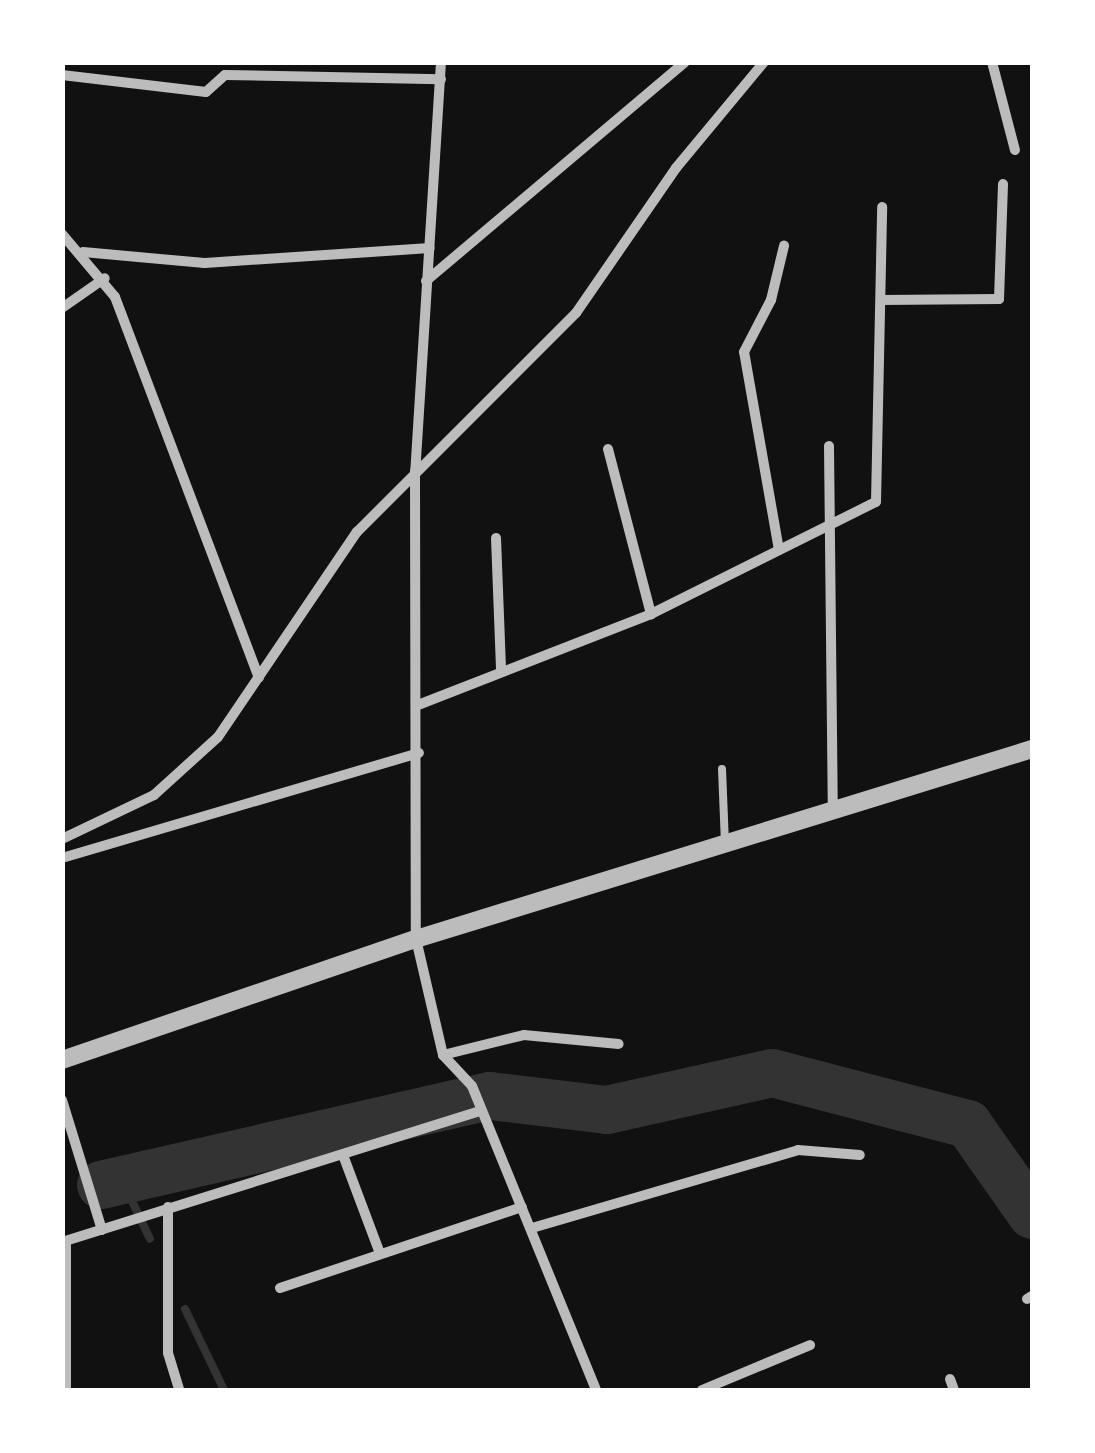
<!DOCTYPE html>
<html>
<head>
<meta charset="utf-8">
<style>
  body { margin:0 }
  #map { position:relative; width:1095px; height:1453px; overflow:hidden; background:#111; font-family:Inter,sans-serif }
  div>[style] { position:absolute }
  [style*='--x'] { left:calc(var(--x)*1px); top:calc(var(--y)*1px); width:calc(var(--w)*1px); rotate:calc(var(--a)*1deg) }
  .stream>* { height:8px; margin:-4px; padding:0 4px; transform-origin:4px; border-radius:4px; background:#333 }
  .river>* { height:48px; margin:-24px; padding:0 24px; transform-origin:24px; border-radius:24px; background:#333 }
  .service>* { height:8px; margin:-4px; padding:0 4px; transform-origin:4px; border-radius:4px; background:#bcbcbc }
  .minor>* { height:10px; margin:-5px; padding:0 5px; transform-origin:5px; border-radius:5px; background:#bcbcbc }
  .tertiary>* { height:18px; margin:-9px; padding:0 9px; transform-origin:9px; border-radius:9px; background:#bcbcbc }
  span { translate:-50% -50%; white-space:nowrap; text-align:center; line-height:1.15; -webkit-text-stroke:10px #fff; paint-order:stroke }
  .frame { position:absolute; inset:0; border:65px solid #fff; pointer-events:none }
</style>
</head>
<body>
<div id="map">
  <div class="stream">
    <i style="--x:122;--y:1180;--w:65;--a:64.6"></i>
    <i style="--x:185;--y:1309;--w:90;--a:64.3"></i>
  </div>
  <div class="river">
    <i style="--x:101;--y:1185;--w:399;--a:-12.9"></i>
    <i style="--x:490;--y:1096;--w:118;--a:6.8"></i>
    <i style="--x:607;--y:1110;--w:169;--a:-12.6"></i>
    <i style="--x:772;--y:1073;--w:203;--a:14.6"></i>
    <i style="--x:968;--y:1124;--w:111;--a:54.9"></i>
  </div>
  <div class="service">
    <i style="--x:722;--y:769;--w:74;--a:87.7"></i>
  </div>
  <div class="minor">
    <i style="--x:441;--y:62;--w:410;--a:93.6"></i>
    <i style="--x:415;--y:471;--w:468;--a:89.9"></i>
    <i style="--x:416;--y:939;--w:119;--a:76.9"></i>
    <i style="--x:443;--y:1055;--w:42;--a:46.9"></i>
    <i style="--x:472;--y:1086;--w:328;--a:67.8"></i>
    <i style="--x:992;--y:62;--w:91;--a:75.4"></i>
    <i style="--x:62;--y:75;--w:145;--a:6.7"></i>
    <i style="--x:206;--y:92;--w:25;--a:-42"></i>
    <i style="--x:225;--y:75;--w:216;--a:1.1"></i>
    <i style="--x:62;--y:234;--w:82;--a:49.9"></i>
    <i style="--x:115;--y:297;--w:407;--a:69.3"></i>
    <i style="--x:83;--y:252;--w:122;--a:5.2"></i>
    <i style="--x:205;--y:263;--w:225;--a:-3.8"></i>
    <i style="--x:426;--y:281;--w:339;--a:-40.2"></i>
    <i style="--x:881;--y:300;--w:118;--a:-0.5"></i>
    <i style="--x:999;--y:299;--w:115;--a:-88"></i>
    <i style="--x:62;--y:308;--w:52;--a:-34.9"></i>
    <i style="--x:829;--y:446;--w:361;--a:89.4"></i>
    <i style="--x:608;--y:449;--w:171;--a:75.4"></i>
    <i style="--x:496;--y:538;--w:133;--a:87.8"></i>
    <i style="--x:779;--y:550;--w:201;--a:-100"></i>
    <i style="--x:744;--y:352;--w:59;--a:-62.6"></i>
    <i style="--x:771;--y:300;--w:56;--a:-76.5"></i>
    <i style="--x:418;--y:705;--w:250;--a:-21.3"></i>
    <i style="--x:651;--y:614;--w:251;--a:-26.5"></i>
    <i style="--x:876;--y:502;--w:295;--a:-88.8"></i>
    <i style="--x:62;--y:839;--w:102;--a:-25.6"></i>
    <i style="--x:154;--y:795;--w:86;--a:-42.2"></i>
    <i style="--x:218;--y:737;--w:248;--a:-55.9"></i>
    <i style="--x:357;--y:532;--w:310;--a:-45"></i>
    <i style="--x:576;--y:313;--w:176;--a:-55.4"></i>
    <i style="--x:676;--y:168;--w:138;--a:-50.3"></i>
    <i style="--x:62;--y:858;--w:372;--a:-16.4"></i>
    <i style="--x:443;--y:1055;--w:83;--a:-13.9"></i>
    <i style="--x:524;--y:1035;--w:95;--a:5.4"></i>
    <i style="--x:62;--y:1100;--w:136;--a:72.9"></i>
    <i style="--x:343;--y:1155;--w:103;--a:69.4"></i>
    <i style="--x:168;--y:1207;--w:146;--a:90"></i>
    <i style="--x:168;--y:1353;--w:39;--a:73"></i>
    <i style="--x:532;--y:1228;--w:277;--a:-16.3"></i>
    <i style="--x:798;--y:1150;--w:62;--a:4.6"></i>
    <i style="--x:62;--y:1242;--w:438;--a:-17.4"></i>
    <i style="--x:66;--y:1242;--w:148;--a:90"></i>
    <i style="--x:280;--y:1288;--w:255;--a:-18.5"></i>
    <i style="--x:1027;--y:1299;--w:6;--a:-31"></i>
    <i style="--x:950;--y:1379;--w:12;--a:70"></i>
    <i style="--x:702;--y:1390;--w:117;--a:-22.6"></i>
  </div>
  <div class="tertiary">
    <i style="--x:62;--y:1060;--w:374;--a:-18.9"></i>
    <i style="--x:416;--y:939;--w:645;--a:-17.14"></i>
  </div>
  <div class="frame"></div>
</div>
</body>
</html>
